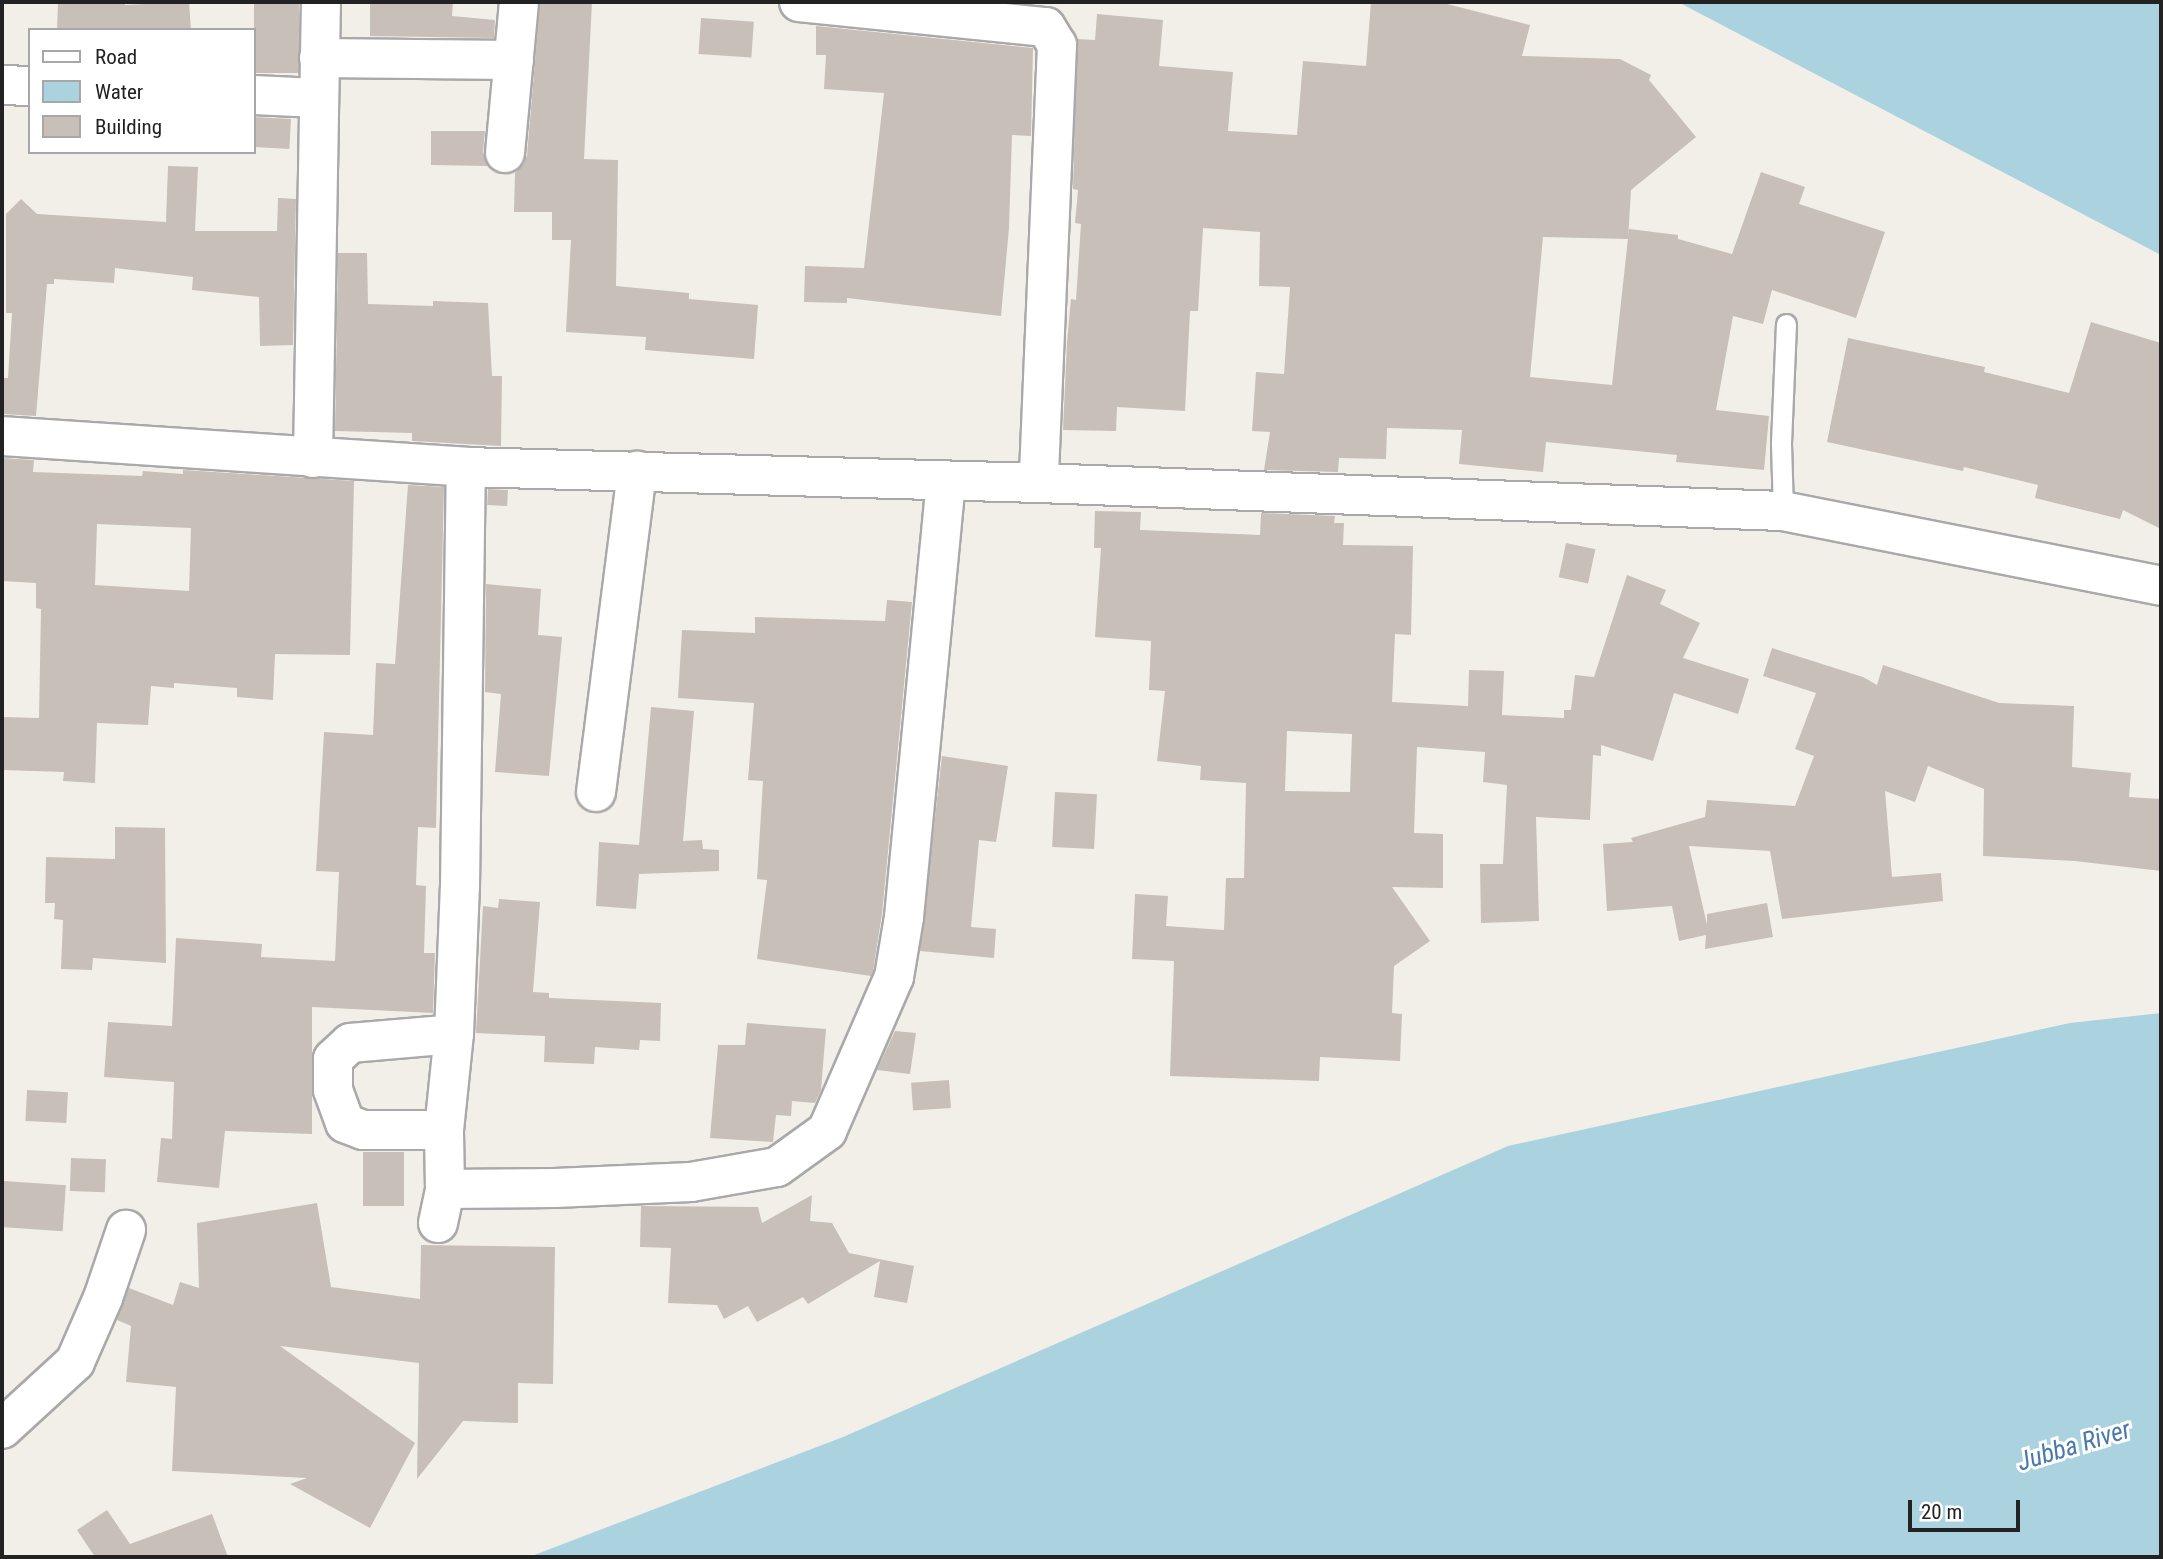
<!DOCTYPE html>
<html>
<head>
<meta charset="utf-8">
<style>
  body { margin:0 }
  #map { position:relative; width:2163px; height:1559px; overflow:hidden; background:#f2efe9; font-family:"Roboto Condensed",sans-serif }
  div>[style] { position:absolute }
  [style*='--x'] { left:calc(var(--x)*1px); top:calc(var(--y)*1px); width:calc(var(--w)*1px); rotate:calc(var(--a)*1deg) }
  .water>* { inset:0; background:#aad3df }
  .building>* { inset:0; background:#c7bfb8; transform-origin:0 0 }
  .roads { filter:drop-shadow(2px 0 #a9a9a9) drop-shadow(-2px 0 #a9a9a9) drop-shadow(0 2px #a9a9a9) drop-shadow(0 -2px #a9a9a9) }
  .service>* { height:19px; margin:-9.5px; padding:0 9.5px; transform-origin:9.5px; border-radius:9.5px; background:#fff }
  .minor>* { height:38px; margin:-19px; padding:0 19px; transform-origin:19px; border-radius:19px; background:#fff }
  .tertiary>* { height:38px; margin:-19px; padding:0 19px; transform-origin:19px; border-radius:19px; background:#fff }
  span { translate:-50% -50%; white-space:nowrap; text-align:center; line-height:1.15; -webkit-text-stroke:6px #fff; paint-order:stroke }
  .water-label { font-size:26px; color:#4a7aab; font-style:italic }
  .frame { position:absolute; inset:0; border:4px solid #222; pointer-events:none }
  .legend { position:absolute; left:28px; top:28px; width:228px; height:126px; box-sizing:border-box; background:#fff; border:2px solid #a7a7a7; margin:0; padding:9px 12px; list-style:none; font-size:21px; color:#222 }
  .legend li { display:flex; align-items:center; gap:14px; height:35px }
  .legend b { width:35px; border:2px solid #a7a7a7 }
  .scale { position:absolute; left:1908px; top:1500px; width:112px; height:32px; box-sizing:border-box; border:4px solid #222; border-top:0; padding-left:9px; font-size:21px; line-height:24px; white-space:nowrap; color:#222; -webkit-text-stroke:5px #fff; paint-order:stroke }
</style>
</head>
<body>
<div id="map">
  <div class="water">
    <i style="clip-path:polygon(1678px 2px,2161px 2px,2161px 255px)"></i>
    <i style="clip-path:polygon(2161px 1013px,2161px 1557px,529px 1557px,843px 1437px,1508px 1146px,2070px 1023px)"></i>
  </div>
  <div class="building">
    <i style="clip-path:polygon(58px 2px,125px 2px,125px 5px,189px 2px,191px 30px,57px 30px)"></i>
    <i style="left:254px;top:2px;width:45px;height:71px"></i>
    <i style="clip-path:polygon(370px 2px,453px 2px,452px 16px,495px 20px,494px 38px,370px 36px)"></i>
    <i style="clip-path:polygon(540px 2px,592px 2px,584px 159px,618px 160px,616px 286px,689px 293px,689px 299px,758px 305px,754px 359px,645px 350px,646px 337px,566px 332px,571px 240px,552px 240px,552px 212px,514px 212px,515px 173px,523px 165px,527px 155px)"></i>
    <i style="clip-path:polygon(1371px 2px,1439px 2px,1530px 25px,1522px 56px,1620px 59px,1651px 75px,1649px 80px,1696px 137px,1631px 190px,1628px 239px,1543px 237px,1530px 377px,1612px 385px,1629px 229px,1678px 235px,1678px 239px,1732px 254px,1761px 172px,1805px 187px,1799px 204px,1885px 232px,1856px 318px,1772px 290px,1763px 324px,1733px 316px,1716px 410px,1769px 416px,1764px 470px,1676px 462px,1677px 455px,1546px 442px,1543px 472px,1459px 464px,1462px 430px,1387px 428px,1386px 459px,1339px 458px,1338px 472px,1264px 470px,1270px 432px,1252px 431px,1256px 372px,1284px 374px,1290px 287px,1259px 286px,1260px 232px,1203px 228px,1198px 311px,1190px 311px,1185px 411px,1117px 407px,1116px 431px,1063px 430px,1067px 342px,1071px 299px,1076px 300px,1081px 224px,1075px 223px,1078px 190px,1073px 189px,1077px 39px,1095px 40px,1097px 14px,1163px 20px,1159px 66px,1233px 72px,1228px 131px,1297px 135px,1303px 61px,1366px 66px)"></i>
    <i style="left:701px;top:18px;width:53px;height:36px;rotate:4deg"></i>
    <i style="clip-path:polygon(816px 26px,1033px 48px,1031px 136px,1012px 135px,1009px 228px,1001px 316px,847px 298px,847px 303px,804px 302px,805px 266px,864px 268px,884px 93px,824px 89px,826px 55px,816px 55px)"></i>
    <i style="left:254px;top:117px;width:37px;height:30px;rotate:3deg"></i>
    <i style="clip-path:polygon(431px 131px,485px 131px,483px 152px,488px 166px,431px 165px)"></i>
    <i style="clip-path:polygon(168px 166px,198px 167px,195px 231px,277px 231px,278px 198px,296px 199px,293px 345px,260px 346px,259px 297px,192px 290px,193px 277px,115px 268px,114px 283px,54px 279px,54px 284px,47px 284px,36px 416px,2px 414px,2px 378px,8px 378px,12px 313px,6px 313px,6px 214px,21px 199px,37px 214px,166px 222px)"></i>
    <i style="clip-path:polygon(338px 253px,367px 253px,368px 304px,433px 306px,433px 301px,488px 303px,492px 376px,502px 376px,501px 446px,412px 441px,412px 433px,335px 431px)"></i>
    <i style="clip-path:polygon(2091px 322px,2161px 343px,2161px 529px,2123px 510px,2120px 519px,2035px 498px,2038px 485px,1964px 467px,1963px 471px,1827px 442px,1848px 338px,1985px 367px,1984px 372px,2069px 393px)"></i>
    <i style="clip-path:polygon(evenodd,2px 458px,34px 460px,33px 472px,142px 476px,143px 471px,183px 474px,183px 470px,354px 481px,350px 655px,275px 654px,273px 700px,237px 697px,237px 688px,174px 683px,174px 688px,151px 686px,148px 725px,97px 723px,95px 783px,63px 781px,64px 772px,2px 770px,2px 717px,39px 718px,41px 609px,36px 608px,36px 583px,2px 581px,2px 458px,97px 524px,191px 528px,189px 591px,95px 585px,97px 524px)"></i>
    <i style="clip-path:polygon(408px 485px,444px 487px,436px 828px,418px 827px,416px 885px,426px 886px,424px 953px,435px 953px,433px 1013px,312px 1007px,312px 1134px,225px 1131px,219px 1188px,157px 1182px,161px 1138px,172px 1139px,174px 1082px,104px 1077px,108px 1022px,172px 1026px,176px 938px,262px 944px,261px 957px,335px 961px,339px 872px,316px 871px,324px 732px,373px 735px,376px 663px,395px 664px)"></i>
    <i style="left:488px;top:489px;width:20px;height:16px;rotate:3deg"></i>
    <i style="clip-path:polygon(evenodd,1095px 511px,1141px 512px,1140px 530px,1260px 535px,1261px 513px,1335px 516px,1334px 523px,1344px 523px,1343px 545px,1413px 546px,1411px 635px,1395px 634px,1392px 702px,1468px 706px,1469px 670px,1504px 671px,1502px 715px,1564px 718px,1564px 710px,1571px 710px,1575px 675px,1594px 677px,1627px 575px,1666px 590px,1660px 604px,1700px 623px,1683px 658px,1749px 679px,1738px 714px,1674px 693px,1653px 761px,1601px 745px,1601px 756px,1593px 755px,1590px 820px,1536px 817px,1539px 921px,1481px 923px,1480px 864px,1503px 864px,1507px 785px,1483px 782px,1485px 752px,1417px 747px,1414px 833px,1443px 834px,1443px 888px,1392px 887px,1430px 941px,1394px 966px,1392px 1013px,1402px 1014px,1400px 1061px,1320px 1057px,1319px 1081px,1170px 1076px,1174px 961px,1132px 959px,1135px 894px,1168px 896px,1166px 926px,1224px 930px,1226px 878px,1244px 878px,1246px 783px,1200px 780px,1201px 766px,1157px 761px,1165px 691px,1149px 690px,1151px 641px,1095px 637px,1101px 548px,1094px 548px,1095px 511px,1287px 731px,1352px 734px,1350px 792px,1285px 791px,1287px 731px)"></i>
    <i style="left:1566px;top:543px;width:30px;height:35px;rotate:12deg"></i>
    <i style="clip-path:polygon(486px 584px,541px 589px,538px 635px,562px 637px,549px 776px,495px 772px,501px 694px,485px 692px)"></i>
    <i style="clip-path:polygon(887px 600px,912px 602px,882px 914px,873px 971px,871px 976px,757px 959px,767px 880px,757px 879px,763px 781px,748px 780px,754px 703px,678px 698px,682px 630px,755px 633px,755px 617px,885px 621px)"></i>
    <i style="clip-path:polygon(1772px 648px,1863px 677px,1877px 685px,1883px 665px,1999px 703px,2074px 706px,2072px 767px,2131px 773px,2129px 797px,2161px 799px,2161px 871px,2075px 861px,1983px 856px,1984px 789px,1928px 766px,1915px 802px,1885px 791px,1892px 877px,1941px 873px,1943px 901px,1782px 919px,1770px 851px,1689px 846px,1707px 925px,1707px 914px,1767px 903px,1773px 937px,1705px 949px,1706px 935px,1679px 941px,1672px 906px,1607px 911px,1603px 844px,1633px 842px,1631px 838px,1705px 817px,1707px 800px,1795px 806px,1814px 756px,1795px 749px,1816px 693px,1763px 676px)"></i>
    <i style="clip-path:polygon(651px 707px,694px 711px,683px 841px,702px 840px,703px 849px,719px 850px,719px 871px,639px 874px,636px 909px,596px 906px,599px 842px,639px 845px)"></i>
    <i style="clip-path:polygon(942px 756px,1008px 766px,996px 842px,979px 840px,971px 927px,996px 929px,994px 958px,920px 951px)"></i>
    <i style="left:1055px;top:792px;width:42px;height:55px;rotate:3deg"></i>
    <i style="clip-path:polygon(115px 827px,165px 828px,166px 963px,93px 958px,92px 970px,61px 969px,63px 920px,54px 919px,55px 903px,45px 903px,46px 857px,115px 859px)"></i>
    <i style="clip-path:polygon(499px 899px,540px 902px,533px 992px,549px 993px,549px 998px,661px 1003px,660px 1041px,640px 1040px,639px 1050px,595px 1047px,594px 1064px,544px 1062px,545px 1036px,476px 1033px,483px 906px,498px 908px)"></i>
    <i style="clip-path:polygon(747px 1023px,826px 1029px,821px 1090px,815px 1103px,792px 1101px,791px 1116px,776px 1115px,773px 1142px,710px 1138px,718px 1045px,745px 1045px)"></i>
    <i style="clip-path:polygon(895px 1031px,916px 1033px,910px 1074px,877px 1070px)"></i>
    <i style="left:949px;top:1080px;width:28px;height:38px;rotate:86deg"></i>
    <i style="left:27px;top:1090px;width:41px;height:31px;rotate:3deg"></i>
    <i style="left:363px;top:1152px;width:41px;height:54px"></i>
    <i style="left:71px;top:1158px;width:35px;height:33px;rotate:2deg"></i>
    <i style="left:4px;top:1181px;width:62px;height:46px;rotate:4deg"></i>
    <i style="clip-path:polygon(812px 1195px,810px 1221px,832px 1223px,849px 1253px,914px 1266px,907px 1303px,874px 1297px,880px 1261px,808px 1304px,803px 1297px,757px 1322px,748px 1306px,724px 1319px,717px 1305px,668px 1303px,671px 1248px,640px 1247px,641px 1206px,758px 1207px,762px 1223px)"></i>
    <i style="clip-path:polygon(317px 1203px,331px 1287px,420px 1299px,421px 1245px,555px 1247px,553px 1384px,518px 1383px,518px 1423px,463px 1421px,417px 1479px,419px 1363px,280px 1346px,415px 1443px,370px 1528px,290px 1484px,307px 1478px,172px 1471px,176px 1387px,126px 1382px,131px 1326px,117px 1320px,129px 1288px,173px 1305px,180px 1282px,199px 1288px,197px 1223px)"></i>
    <i style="clip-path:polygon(107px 1510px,130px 1544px,212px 1514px,228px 1557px,95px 1557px,77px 1530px)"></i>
  </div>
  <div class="roads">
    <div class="service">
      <i style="--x:1783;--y:511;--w:68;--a:-91.7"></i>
      <i style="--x:1781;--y:443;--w:119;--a:-87.6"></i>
    </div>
    <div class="minor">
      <i style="--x:799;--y:2;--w:248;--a:5.8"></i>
      <i style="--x:1046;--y:27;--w:21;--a:59"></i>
      <i style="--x:1057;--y:45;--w:438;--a:92.4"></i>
      <i style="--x:319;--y:58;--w:195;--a:0.6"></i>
      <i style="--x:2;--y:85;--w:28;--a:2"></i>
      <i style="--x:254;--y:95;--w:63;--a:2.7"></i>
      <i style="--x:505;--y:153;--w:152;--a:-84.7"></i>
      <i style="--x:313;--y:458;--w:456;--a:-89"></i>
      <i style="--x:596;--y:792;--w:324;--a:-82.7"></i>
      <i style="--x:444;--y:1130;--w:81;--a:180"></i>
      <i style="--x:363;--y:1130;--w:19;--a:-159"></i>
      <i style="--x:345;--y:1123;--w:35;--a:-110"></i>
      <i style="--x:333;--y:1090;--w:31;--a:-90"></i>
      <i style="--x:333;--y:1059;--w:23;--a:-43"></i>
      <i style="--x:350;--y:1043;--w:104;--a:-4.9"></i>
      <i style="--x:445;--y:1189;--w:110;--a:-0.5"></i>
      <i style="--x:555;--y:1188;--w:136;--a:-2.5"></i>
      <i style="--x:691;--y:1182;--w:87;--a:-9.9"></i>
      <i style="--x:777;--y:1167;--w:62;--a:-35.8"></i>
      <i style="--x:827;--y:1131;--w:168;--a:-66.5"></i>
      <i style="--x:894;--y:977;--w:61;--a:-80.5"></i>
      <i style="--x:904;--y:917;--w:437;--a:-84.5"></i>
      <i style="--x:438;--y:1223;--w:35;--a:-78"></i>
      <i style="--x:445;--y:1189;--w:59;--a:-91"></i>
      <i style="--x:444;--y:1130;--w:97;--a:-84.1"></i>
      <i style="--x:454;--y:1034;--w:147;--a:-87.7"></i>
      <i style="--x:460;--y:887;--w:420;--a:-89.2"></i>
      <i style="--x:2;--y:1429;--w:99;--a:-42.5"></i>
      <i style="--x:75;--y:1362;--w:70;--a:-66.4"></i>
      <i style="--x:103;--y:1298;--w:72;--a:-71.3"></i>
    </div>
    <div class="tertiary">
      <i style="--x:2;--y:436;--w:465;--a:3.8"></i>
      <i style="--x:466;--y:467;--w:573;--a:1.6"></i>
      <i style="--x:1039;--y:483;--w:745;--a:2.16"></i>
      <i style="--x:1783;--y:511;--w:385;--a:11.2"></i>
    </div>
  </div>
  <div class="water-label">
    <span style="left:2074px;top:1446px;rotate:-17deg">Jubba River</span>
  </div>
  <div class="frame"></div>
  <ul class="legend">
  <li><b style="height:9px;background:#fff"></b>Road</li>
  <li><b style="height:19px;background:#aad3df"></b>Water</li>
  <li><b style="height:19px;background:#c7bfb8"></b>Building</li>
  </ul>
  <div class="scale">20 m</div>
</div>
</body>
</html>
